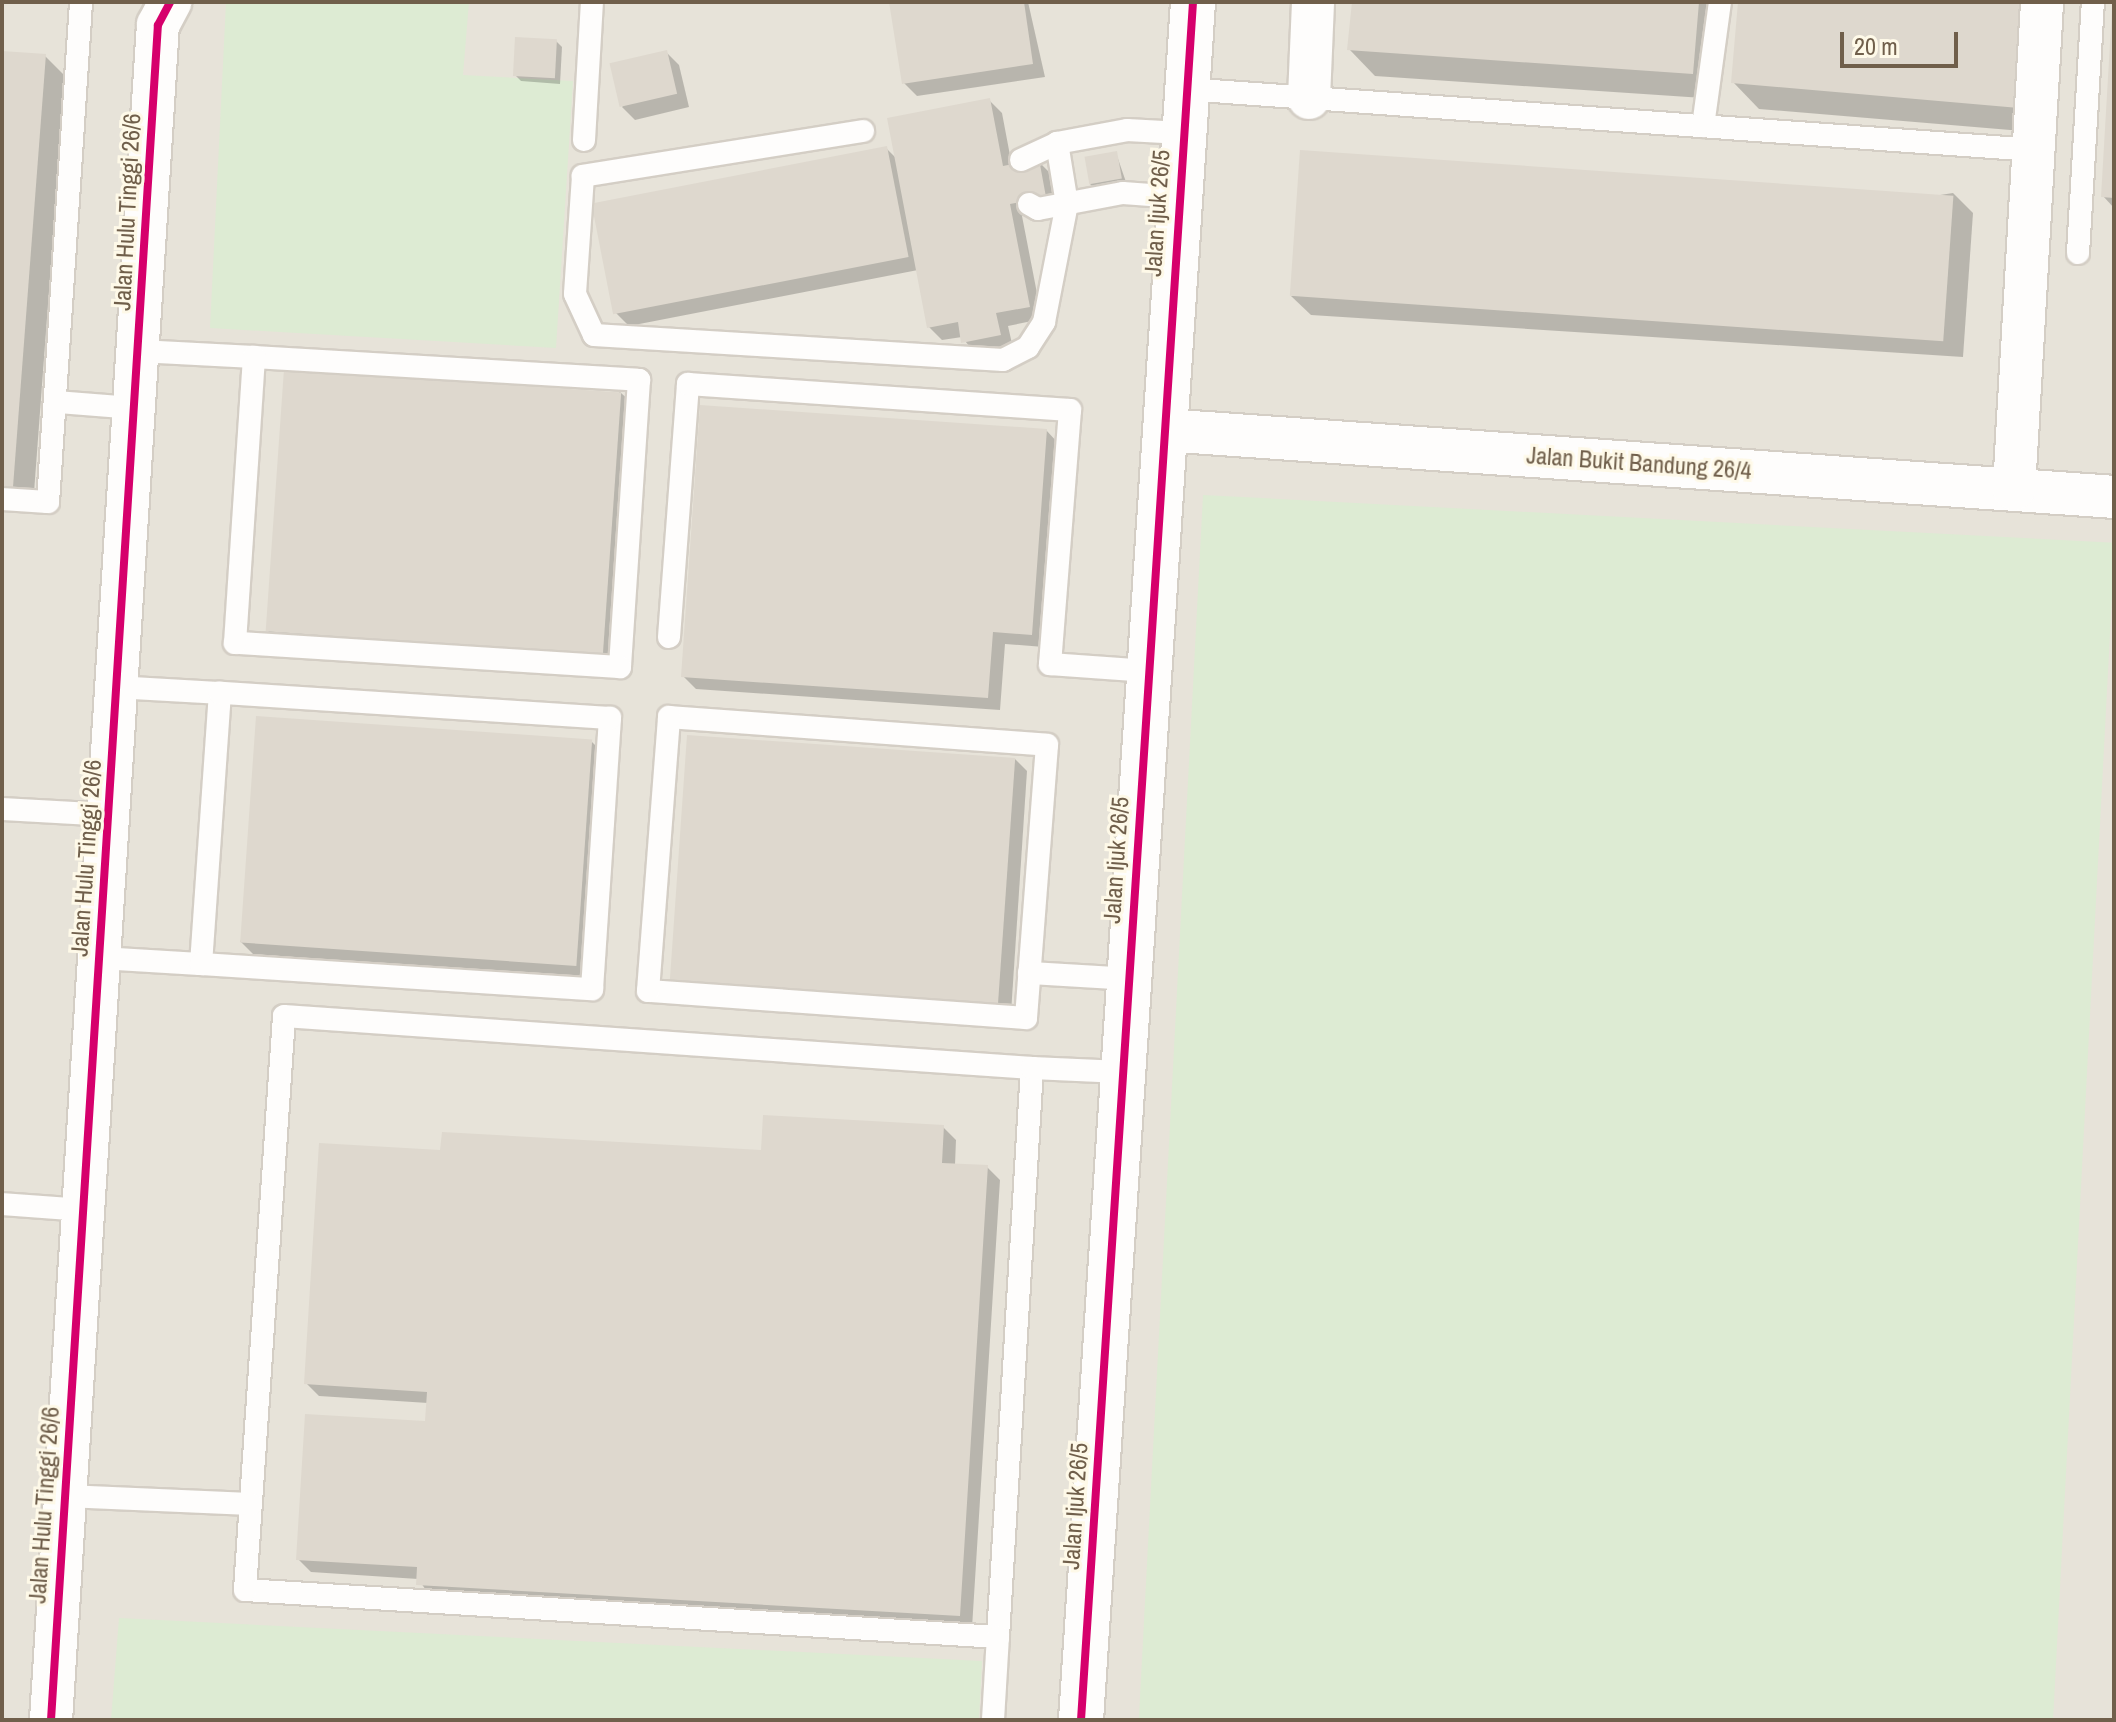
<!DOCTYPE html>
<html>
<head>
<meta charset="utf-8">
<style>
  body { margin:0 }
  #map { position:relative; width:2116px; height:1722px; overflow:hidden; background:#f5f2e8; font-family:"Archivo Narrow",sans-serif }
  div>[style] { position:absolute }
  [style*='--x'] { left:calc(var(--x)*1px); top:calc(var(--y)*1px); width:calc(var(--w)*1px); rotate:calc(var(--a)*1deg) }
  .industrial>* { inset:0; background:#e7e3d9; transform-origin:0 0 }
  .green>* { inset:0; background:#ddebd3; transform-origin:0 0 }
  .shadow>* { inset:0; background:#0003 }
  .building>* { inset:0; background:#ded8ce; transform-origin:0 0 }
  .roads { filter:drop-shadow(2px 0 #d4cec5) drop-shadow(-2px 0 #d4cec5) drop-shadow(0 2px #d4cec5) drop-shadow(0 -2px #d4cec5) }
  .service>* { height:22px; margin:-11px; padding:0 11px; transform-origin:11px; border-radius:11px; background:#fefdfc }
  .minor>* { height:42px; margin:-21px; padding:0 21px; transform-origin:21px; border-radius:21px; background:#fefdfc }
  .tertiary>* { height:44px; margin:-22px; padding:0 22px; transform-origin:22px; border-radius:22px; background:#fefdfc }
  .cycleway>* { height:8px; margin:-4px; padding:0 4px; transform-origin:4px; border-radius:4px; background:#d6006c }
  span { translate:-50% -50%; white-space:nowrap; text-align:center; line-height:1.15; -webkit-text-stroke:6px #fef9e8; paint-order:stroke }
  .street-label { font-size:24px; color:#705f4b }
  .frame { position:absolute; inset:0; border:4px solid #705f4b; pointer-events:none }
  .scale { position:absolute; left:1840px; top:32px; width:118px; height:36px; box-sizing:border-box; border:4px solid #705f4b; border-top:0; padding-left:10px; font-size:24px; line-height:28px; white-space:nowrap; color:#705f4b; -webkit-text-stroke:6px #fef9e8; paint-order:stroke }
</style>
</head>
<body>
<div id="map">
  <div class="industrial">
    <i style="left:2px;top:2px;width:2112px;height:1718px"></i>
  </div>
  <div class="green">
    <i style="clip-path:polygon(226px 2px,469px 2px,463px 75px,573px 81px,556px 348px,210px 328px)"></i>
    <i style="left:1203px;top:495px;width:913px;height:1227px;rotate:3deg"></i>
    <i style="clip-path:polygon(119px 1618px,982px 1661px,979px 1720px,111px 1720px)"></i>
  </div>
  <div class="shadow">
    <i style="clip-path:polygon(891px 2px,1028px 2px,1045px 77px,917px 96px,904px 83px)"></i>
    <i style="clip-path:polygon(1354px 2px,1726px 2px,1718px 99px,1375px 76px,1349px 49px)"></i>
    <i style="clip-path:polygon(1740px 2px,2042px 2px,2045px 133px,1759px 109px,1733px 82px)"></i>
    <i style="clip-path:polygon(2114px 2px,2114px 208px,2103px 196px)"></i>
    <i style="clip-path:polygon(556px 41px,562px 47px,560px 84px,521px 81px,515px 75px)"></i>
    <i style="clip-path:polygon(666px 52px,679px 65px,689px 107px,635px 120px,622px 107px)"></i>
    <i style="clip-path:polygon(2px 53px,45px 56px,65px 76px,33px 506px,2px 504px)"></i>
    <i style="clip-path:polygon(989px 100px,1002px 113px,1012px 166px,1038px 161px,1051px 174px,1058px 209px,1022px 216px,1042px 319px,1008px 326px,1013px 348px,976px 355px,962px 337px,942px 340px,929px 327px,918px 270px,629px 326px,616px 313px,886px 148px,897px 159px)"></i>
    <i style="clip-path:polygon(1116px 153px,1127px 185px,1096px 190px,1090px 184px)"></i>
    <i style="clip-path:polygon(1953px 193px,1973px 213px,1963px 357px,1311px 315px,1291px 296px)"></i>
    <i style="clip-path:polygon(620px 392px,634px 405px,617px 665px,281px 644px,268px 631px)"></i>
    <i style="clip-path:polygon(1046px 430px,1059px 444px,1044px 647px,1005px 644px,1000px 710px,696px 689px,683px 676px)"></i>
    <i style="clip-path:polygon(592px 742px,605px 755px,587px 979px,253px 954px,240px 941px)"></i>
    <i style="clip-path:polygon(1014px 758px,1027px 771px,1011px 1013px,686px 992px,673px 979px)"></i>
    <i style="clip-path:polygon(943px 1127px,956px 1140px,955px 1165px,987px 1167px,1000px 1180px,972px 1628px,431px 1597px,418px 1579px,311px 1572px,298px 1559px,427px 1423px,428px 1403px,319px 1396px,306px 1383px,442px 1153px,762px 1152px)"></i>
  </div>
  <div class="building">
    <i style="clip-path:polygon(889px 2px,1024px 2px,1033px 64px,902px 84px)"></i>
    <i style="clip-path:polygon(1352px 2px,1699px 2px,1693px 74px,1347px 50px)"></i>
    <i style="clip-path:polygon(1738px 2px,2028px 2px,2019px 108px,1731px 83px)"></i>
    <i style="clip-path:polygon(2112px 9px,2114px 9px,2114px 198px,2101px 197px)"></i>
    <i style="left:515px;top:37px;width:42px;height:39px;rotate:3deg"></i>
    <i style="left:667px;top:50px;width:45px;height:59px;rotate:77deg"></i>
    <i style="clip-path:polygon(2px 51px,46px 54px,13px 487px,2px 487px)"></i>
    <i style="clip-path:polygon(990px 98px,1003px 166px,1039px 159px,1046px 197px,1010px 204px,1030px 307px,996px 313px,1001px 335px,961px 343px,958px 322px,927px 328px,887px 118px)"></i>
    <i style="left:887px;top:146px;width:113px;height:301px;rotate:79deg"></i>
    <i style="left:1300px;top:150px;width:655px;height:146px;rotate:4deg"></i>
    <i style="left:1117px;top:151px;width:28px;height:33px;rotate:80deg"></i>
    <i style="left:284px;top:369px;width:338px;height:263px;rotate:4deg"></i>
    <i style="clip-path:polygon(700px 405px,1047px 429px,1032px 635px,993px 632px,988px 698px,681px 677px)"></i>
    <i style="left:256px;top:716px;width:337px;height:227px;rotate:4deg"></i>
    <i style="left:687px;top:735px;width:329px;height:246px;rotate:4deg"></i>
    <i style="clip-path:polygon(763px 1115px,944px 1125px,942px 1163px,988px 1165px,960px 1616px,416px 1585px,417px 1567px,296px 1560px,305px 1414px,425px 1421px,427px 1392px,304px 1384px,319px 1143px,440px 1150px,442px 1132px,761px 1150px)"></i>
  </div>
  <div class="roads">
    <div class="service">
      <i style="--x:1185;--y:89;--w:851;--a:4.11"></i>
      <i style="--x:1703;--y:126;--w:125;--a:-82.2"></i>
      <i style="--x:863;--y:131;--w:284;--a:170.9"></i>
      <i style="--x:583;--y:176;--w:118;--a:93.9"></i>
      <i style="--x:575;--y:294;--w:45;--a:65.1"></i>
      <i style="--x:594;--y:335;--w:410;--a:3.5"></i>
      <i style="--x:1003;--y:360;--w:28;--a:-27"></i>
      <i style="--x:1028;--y:347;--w:30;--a:-57"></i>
      <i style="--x:1044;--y:322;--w:120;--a:-79"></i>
      <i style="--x:1067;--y:204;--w:62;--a:-99.3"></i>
      <i style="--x:584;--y:140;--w:138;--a:-86.7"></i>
      <i style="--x:1021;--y:160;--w:40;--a:-25"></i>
      <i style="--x:1057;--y:143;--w:71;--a:-10.5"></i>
      <i style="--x:1127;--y:130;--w:55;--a:3.1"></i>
      <i style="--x:1029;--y:204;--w:10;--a:29"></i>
      <i style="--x:1038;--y:209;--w:86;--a:-10.7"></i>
      <i style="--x:1123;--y:193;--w:55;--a:4.2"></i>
      <i style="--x:2078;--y:253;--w:251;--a:-86.6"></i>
      <i style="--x:139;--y:351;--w:115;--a:3"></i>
      <i style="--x:254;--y:357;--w:386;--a:3.4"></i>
      <i style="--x:639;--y:380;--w:288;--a:93.8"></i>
      <i style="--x:620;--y:667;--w:386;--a:-176.4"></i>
      <i style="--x:235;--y:643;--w:287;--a:-86.2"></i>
      <i style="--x:57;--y:402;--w:77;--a:4.5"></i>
      <i style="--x:2;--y:499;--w:46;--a:3.7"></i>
      <i style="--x:48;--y:502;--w:501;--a:-86.22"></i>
      <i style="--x:669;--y:637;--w:254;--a:-85.7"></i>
      <i style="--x:688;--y:384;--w:383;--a:3.9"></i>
      <i style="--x:1070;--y:410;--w:255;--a:94.5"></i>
      <i style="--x:1050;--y:664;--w:98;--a:4.1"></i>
      <i style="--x:669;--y:717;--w:379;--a:4.2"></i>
      <i style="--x:1047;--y:745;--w:274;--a:94.4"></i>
      <i style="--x:1026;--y:1018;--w:379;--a:-175.9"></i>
      <i style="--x:648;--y:991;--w:275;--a:-85.6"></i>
      <i style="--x:2;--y:809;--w:106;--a:3.2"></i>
      <i style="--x:99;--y:958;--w:102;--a:3.4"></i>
      <i style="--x:201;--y:964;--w:272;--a:-86"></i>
      <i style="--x:220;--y:693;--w:103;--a:-176.7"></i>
      <i style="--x:201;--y:964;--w:392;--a:3.7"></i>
      <i style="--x:592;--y:989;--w:272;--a:-86.2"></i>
      <i style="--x:610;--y:718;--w:391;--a:-176.3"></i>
      <i style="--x:1029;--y:973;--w:100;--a:3.4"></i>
      <i style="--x:284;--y:1016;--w:750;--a:3.98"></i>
      <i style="--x:1032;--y:1068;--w:570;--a:93.42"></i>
      <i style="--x:998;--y:1637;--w:754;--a:-176.43"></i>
      <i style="--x:245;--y:1590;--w:575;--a:-86.11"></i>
      <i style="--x:1032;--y:1068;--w:90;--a:2.5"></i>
      <i style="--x:2;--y:1204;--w:81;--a:4.2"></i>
      <i style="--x:65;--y:1496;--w:186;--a:2.5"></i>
      <i style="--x:993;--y:1720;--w:83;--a:-86.6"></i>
    </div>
    <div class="minor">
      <i style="--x:1309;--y:98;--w:96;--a:-87.6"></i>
      <i style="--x:1164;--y:430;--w:952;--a:4.03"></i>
      <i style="--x:2014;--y:489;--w:488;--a:-86.7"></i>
      <i style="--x:51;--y:1720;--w:1698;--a:-86.39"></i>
      <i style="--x:158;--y:25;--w:26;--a:-62"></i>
    </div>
    <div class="tertiary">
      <i style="--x:1081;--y:1720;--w:1722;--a:-86.27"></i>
    </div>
  </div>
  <div class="cycleway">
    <i style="--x:51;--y:1720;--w:1698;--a:-86.39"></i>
    <i style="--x:158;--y:25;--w:26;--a:-62"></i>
    <i style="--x:1081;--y:1720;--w:1722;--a:-86.27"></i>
  </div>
  <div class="street-label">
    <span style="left:127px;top:212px;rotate:-87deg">Jalan Hulu Tinggi 26/6</span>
    <span style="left:1157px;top:213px;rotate:-86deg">Jalan Ijuk 26/5</span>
    <span style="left:1639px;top:463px;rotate:4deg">Jalan Bukit Bandung 26/4</span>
    <span style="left:86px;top:858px;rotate:-86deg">Jalan Hulu Tinggi 26/6</span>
    <span style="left:1116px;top:860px;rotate:-86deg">Jalan Ijuk 26/5</span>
    <span style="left:44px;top:1505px;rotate:-86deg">Jalan Hulu Tinggi 26/6</span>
    <span style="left:1075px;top:1506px;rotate:-86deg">Jalan Ijuk 26/5</span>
  </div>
  <div class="frame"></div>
  <div class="scale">20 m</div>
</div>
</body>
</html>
